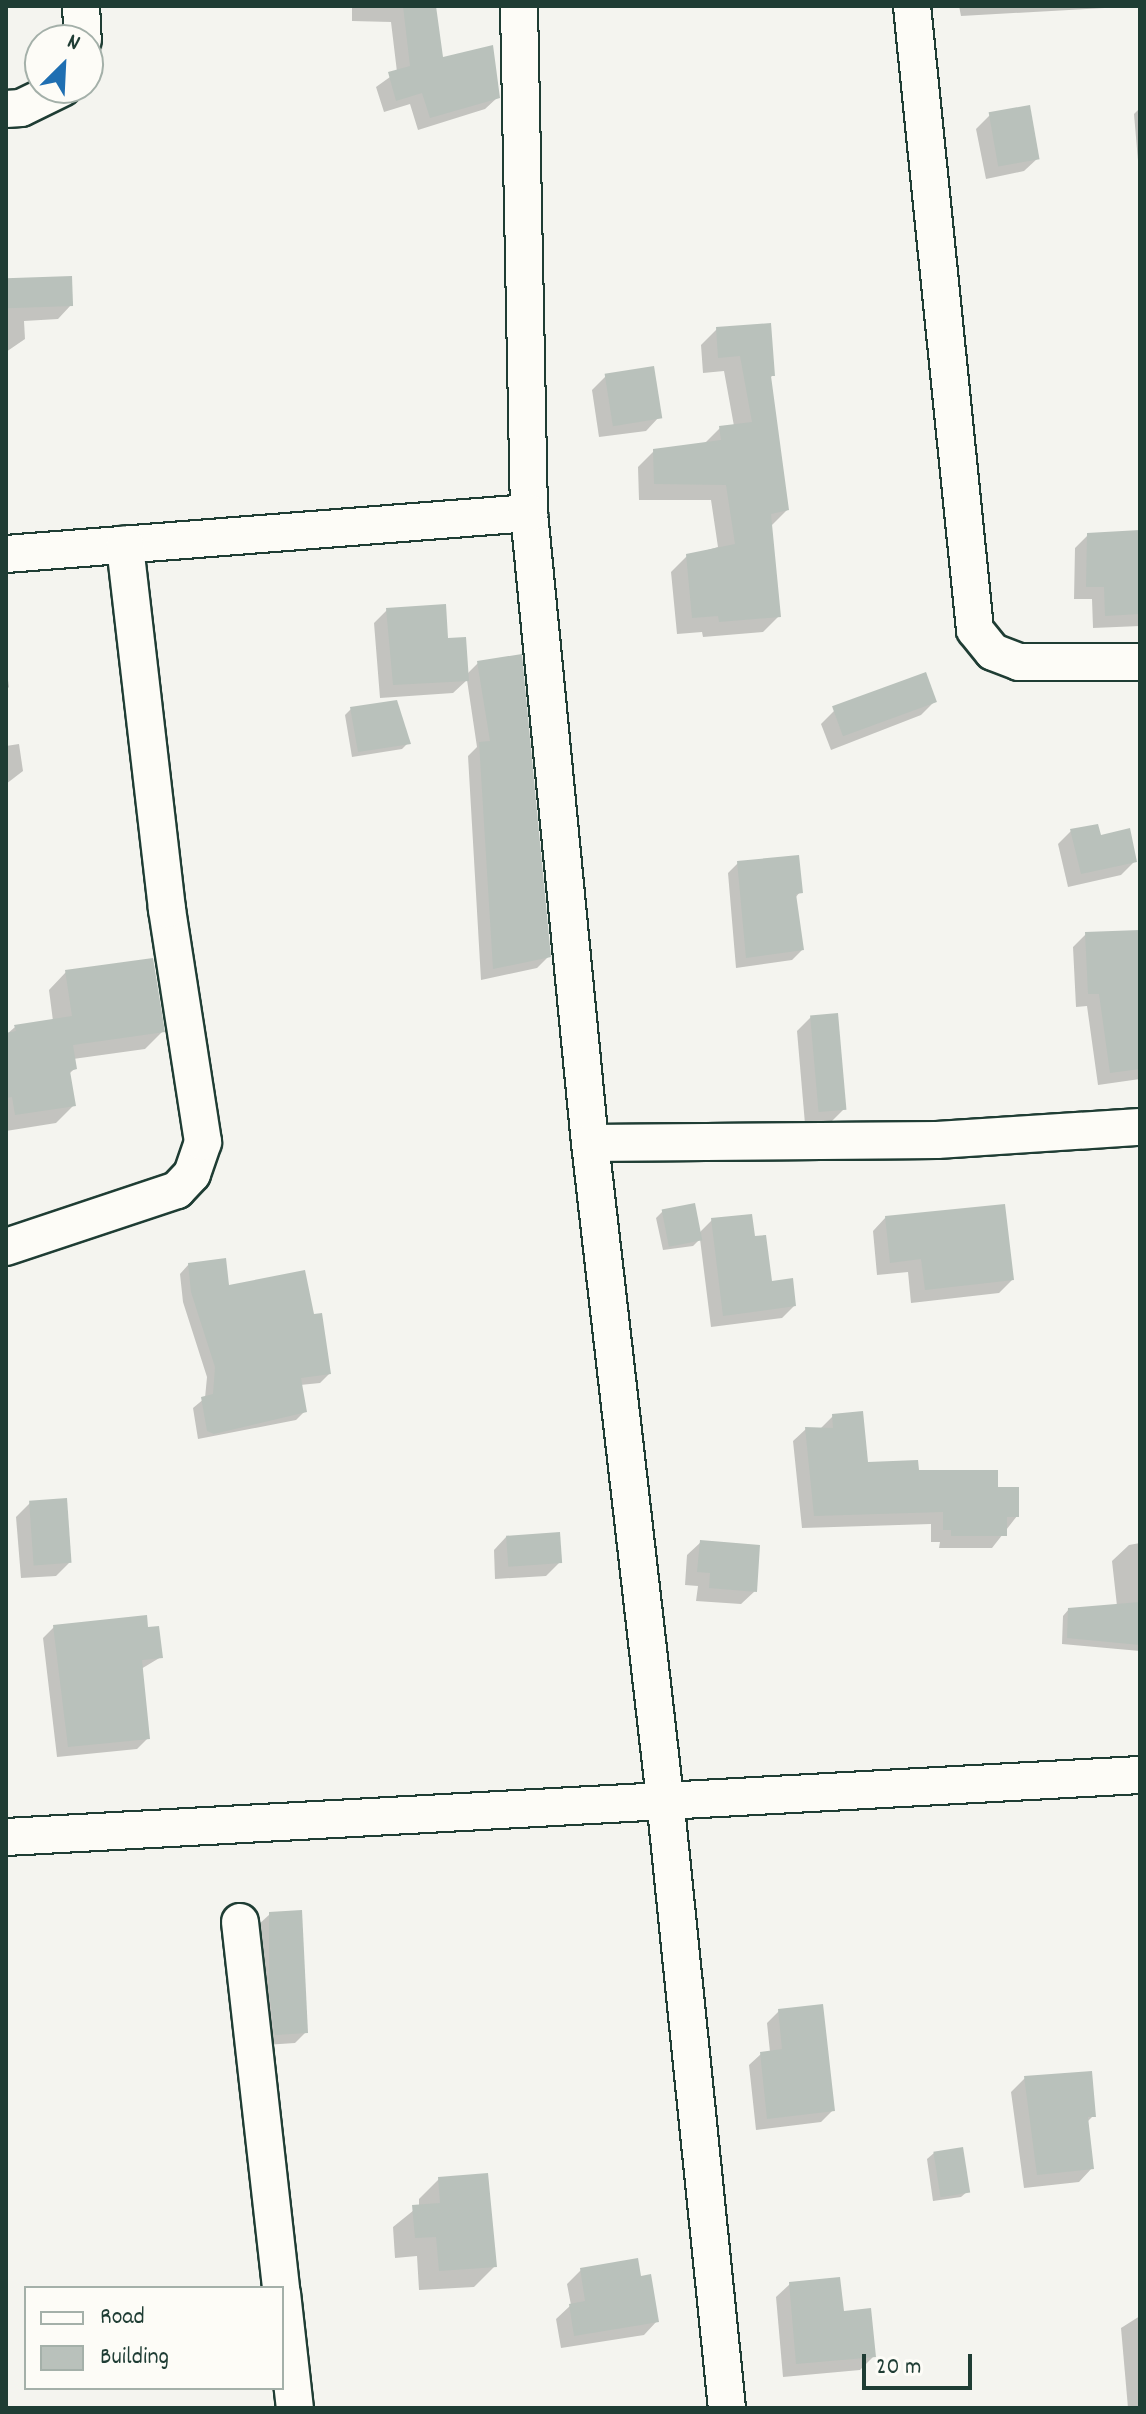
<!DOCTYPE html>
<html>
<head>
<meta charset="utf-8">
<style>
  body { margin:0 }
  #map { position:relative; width:1146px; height:2414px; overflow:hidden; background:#f4f4ef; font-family:Dekko,sans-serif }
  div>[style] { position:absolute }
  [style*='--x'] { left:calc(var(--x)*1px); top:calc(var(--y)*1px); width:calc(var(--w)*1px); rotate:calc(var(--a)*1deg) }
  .shadow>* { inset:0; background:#0003 }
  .building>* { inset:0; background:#b9c1bb; transform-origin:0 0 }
  .roads { filter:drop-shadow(2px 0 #1f3d34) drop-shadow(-2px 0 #1f3d34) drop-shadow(0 2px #1f3d34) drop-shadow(0 -2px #1f3d34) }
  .minor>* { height:36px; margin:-18px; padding:0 18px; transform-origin:18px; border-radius:18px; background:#fdfcf7 }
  span { translate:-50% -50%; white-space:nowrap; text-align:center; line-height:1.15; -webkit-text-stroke:6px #fdfcf7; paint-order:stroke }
  .frame { position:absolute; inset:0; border:8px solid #1f3d34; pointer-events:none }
  .legend { position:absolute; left:24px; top:2286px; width:260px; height:104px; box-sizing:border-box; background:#fdfcf7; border:2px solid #a4b0a9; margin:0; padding:10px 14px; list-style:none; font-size:24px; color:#1f3d34 }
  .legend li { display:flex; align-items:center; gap:16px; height:40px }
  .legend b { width:40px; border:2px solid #a4b0a9 }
  .north { position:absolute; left:24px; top:24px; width:80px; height:80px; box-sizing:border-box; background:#fdfcf7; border:2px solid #a4b0a9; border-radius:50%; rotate:24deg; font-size:22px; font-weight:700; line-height:32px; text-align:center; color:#1f3d34 }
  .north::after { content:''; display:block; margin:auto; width:28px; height:36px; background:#1f6fb2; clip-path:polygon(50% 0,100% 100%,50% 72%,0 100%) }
  .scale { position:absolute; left:862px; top:2354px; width:110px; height:36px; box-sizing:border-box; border:4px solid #1f3d34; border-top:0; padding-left:10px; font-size:24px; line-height:28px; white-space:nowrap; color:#1f3d34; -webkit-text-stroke:6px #fdfcf7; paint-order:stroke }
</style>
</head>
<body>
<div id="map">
  <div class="shadow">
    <i style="clip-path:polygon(352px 6px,434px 6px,442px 59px,498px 97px,485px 109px,418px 130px,410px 104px,384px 112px,376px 87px,397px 72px,391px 22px,352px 21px)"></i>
    <i style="clip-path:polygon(959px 6px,1140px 6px,961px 16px)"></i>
    <i style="clip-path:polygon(1140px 108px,1140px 184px,1134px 114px)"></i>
    <i style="clip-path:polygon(990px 115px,1038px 158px,1024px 171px,986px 179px,976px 129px)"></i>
    <i style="clip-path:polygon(6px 282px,71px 305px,58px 319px,24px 321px,25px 339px,6px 352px)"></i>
    <i style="clip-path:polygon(717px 329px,773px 375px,769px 379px,787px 510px,770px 527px,779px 616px,763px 632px,703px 637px,702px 632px,677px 634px,671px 572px,687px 556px,718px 547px,711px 500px,639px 500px,638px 467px,654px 451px,704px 444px,720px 428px,734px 426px,724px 371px,703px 373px,701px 345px)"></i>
    <i style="clip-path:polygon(606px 376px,659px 417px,646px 431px,599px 437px,592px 390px)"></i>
    <i style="clip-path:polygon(1140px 532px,1140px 626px,1093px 628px,1092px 599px,1074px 599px,1075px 548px,1088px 535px)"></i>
    <i style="clip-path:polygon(387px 610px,446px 640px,467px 674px,478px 663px,549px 956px,537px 968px,481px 980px,468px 756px,477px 747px,467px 680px,453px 693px,380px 698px,374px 623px)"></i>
    <i style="clip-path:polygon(6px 666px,9px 687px,6px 690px)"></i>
    <i style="clip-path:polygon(935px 701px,921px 715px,831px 750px,821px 724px,834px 711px)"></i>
    <i style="clip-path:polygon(351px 709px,408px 743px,402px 749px,352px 757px,345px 715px)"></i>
    <i style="clip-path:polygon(19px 744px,23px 771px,6px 784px,6px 746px)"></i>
    <i style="clip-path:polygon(1071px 831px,1099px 837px,1135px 861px,1121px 875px,1068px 887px,1058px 844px)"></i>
    <i style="clip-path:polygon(738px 863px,800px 892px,795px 898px,802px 950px,792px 960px,736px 968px,728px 873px)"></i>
    <i style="clip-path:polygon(1140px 931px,1140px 1079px,1098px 1085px,1087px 1006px,1076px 1007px,1073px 947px,1086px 934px)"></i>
    <i style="clip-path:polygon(66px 972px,163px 1031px,145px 1049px,73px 1059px,75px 1068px,68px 1075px,74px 1105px,56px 1123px,6px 1131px,6px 1035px,15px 1027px,53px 1021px,49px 990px)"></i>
    <i style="clip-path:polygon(811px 1017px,844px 1109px,830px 1123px,805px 1124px,797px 1031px)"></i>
    <i style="clip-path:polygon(663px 1211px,699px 1233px,712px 1220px,753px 1239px,770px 1283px,794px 1306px,782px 1318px,711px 1327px,700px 1239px,693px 1246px,663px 1250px,656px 1218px)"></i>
    <i style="clip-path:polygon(886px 1217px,1012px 1280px,999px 1293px,911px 1303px,908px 1272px,877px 1275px,873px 1231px)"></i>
    <i style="clip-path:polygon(189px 1264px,227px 1287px,329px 1374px,320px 1383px,300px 1385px,305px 1411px,296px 1420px,198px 1439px,193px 1408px,205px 1398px,207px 1377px,183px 1302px,180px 1274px)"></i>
    <i style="clip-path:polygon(833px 1416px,866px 1465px,996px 1489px,1017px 1516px,992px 1548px,939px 1548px,940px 1542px,931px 1542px,931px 1524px,802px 1528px,793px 1441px,806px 1429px,820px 1429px)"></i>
    <i style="clip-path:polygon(30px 1503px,70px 1562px,56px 1576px,21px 1578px,16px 1517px)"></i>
    <i style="clip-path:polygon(507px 1536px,560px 1562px,546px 1576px,495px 1579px,494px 1550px)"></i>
    <i style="clip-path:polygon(701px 1542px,755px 1591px,741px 1604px,696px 1601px,698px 1586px,685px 1585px,687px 1555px)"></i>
    <i style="clip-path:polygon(1140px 1543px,1140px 1651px,1062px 1644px,1063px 1616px,1069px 1609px,1117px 1606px,1112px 1561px,1129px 1545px)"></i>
    <i style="clip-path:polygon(54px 1627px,146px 1629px,161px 1657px,141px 1669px,148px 1738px,137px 1749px,57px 1757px,43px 1638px)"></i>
    <i style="clip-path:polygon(270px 1914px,306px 2032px,295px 2043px,265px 2045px,259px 2004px,258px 1925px)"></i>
    <i style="clip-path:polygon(779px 2011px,833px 2110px,821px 2122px,756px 2130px,749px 2065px,761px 2054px,770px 2052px,767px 2023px)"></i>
    <i style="clip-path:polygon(1025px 2078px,1093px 2116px,1087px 2122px,1092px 2168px,1079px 2182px,1024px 2188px,1011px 2092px)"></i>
    <i style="clip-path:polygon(934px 2153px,968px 2191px,961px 2197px,933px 2201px,927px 2159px)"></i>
    <i style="clip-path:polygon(439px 2179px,495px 2266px,474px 2287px,419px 2290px,417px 2256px,395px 2258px,393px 2227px,419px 2206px,419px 2199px)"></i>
    <i style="clip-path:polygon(581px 2270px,639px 2279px,657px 2321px,644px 2335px,561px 2348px,556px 2319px,571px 2305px,567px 2284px)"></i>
    <i style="clip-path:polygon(790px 2284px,873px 2357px,860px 2370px,783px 2377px,776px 2297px)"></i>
    <i style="clip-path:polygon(1140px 2316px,1140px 2408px,1128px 2408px,1121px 2328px)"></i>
  </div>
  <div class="building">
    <i style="clip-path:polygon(403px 6px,436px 6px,443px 57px,493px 45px,500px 98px,430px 118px,422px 93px,396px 101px,388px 72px,410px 66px)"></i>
    <i style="left:1030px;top:105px;width:55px;height:42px;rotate:80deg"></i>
    <i style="left:72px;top:276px;width:30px;height:66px;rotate:88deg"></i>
    <i style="clip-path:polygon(771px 323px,775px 376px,771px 376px,789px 510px,771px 514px,781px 617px,719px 622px,718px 616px,692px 618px,686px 554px,735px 544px,726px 485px,654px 484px,653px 449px,721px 440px,719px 426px,752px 422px,740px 356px,718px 358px,716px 327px)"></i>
    <i style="left:654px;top:366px;width:53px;height:50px;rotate:81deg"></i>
    <i style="clip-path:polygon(1140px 530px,1140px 614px,1105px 616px,1104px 587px,1086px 587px,1087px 533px)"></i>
    <i style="clip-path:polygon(446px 604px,448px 638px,466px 637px,469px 681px,393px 685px,386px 608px)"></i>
    <i style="clip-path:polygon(522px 654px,551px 957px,493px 969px,479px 742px,490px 741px,477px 661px)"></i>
    <i style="left:926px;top:672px;width:32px;height:100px;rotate:70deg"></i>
    <i style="clip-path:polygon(397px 700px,411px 744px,358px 752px,350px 707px)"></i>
    <i style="clip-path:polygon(1098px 824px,1101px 835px,1130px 828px,1137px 862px,1081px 874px,1070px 829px)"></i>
    <i style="clip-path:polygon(799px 855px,803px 893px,796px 894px,804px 950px,746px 958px,737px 861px)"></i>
    <i style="clip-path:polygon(1140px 930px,1140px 1069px,1110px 1073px,1099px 994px,1088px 994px,1085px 932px)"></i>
    <i style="clip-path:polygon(153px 958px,165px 1032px,73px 1045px,77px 1069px,70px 1071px,76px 1106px,15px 1115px,12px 1097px,6px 1098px,6px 1033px,16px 1031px,14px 1025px,72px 1016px,65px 970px)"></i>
    <i style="left:838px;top:1013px;width:97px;height:28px;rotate:85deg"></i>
    <i style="left:695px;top:1203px;width:38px;height:34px;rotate:79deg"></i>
    <i style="clip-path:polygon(1005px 1204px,1014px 1280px,925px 1290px,921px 1259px,890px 1263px,885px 1216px)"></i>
    <i style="clip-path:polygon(752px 1214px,755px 1236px,766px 1235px,772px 1281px,793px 1278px,796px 1306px,723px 1316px,711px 1218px)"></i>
    <i style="clip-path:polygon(226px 1258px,229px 1285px,305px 1270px,314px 1314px,322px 1313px,331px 1374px,301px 1378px,307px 1412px,214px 1434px,207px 1431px,201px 1397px,213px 1394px,215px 1367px,191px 1292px,188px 1263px)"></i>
    <i style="clip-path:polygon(863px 1411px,868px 1462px,918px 1460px,919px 1470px,998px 1470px,998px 1487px,1019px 1487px,1019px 1517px,1007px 1517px,1007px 1536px,951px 1536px,951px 1530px,943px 1530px,943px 1512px,814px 1516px,805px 1427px,833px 1428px,832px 1414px)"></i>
    <i style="left:67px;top:1498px;width:65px;height:38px;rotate:86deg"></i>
    <i style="left:560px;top:1532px;width:31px;height:54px;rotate:86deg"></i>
    <i style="clip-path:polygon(700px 1540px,760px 1545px,757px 1592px,709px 1588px,710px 1573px,697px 1572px)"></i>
    <i style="clip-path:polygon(1140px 1602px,1140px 1645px,1067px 1638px,1068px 1608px)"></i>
    <i style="clip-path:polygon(147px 1615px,148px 1627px,159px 1626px,163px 1658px,142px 1660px,150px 1739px,68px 1747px,53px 1625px)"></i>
    <i style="clip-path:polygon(302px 1910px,308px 2033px,275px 2035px,269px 1991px,269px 1912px)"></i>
    <i style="clip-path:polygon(823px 2004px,835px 2111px,767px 2119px,760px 2052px,782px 2049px,778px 2009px)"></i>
    <i style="clip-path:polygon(1092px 2071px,1096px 2117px,1088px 2117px,1094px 2169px,1037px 2175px,1024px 2076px)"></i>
    <i style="left:963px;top:2147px;width:46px;height:30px;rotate:81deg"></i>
    <i style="clip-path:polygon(488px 2173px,497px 2267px,439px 2271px,436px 2237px,415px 2238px,412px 2205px,440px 2203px,438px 2177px)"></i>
    <i style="clip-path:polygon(638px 2258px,641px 2276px,651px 2274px,659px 2322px,574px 2336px,569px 2304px,585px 2301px,580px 2268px)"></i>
    <i style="clip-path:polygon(840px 2277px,844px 2311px,871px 2308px,876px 2357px,796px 2364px,789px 2282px)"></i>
  </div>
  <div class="roads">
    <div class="minor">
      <i style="--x:81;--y:6;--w:34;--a:87"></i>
      <i style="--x:519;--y:6;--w:507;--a:88.87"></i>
      <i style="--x:529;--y:513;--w:633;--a:84.47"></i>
      <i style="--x:590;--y:1143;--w:659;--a:83.47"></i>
      <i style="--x:665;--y:1798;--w:613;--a:84.2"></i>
      <i style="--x:912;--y:6;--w:627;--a:84.23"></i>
      <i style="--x:975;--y:630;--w:28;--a:51"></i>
      <i style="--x:993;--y:652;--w:28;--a:21"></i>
      <i style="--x:1019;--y:662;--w:121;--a:0"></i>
      <i style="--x:6;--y:109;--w:15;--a:-4"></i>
      <i style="--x:21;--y:108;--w:46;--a:-26"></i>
      <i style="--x:6;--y:554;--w:525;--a:-4.48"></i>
      <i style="--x:590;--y:1143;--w:347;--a:-0.5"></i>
      <i style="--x:937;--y:1140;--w:203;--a:-3.7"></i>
      <i style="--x:6;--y:1247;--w:180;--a:-18.4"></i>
      <i style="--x:177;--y:1190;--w:22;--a:-47"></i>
      <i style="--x:192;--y:1174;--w:34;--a:-71"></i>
      <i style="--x:203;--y:1142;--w:236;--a:-98.8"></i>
      <i style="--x:167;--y:909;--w:367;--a:-96.6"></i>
      <i style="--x:6;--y:1837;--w:1136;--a:-3.13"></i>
      <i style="--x:240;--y:1922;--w:368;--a:83.6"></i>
      <i style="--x:282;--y:2293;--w:116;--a:83.6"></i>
    </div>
  </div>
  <div class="frame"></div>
  <ul class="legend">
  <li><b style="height:10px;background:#fdfcf7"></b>Road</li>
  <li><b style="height:22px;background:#b9c1bb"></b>Building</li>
  </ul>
  <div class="north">N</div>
  <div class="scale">20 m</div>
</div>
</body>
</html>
